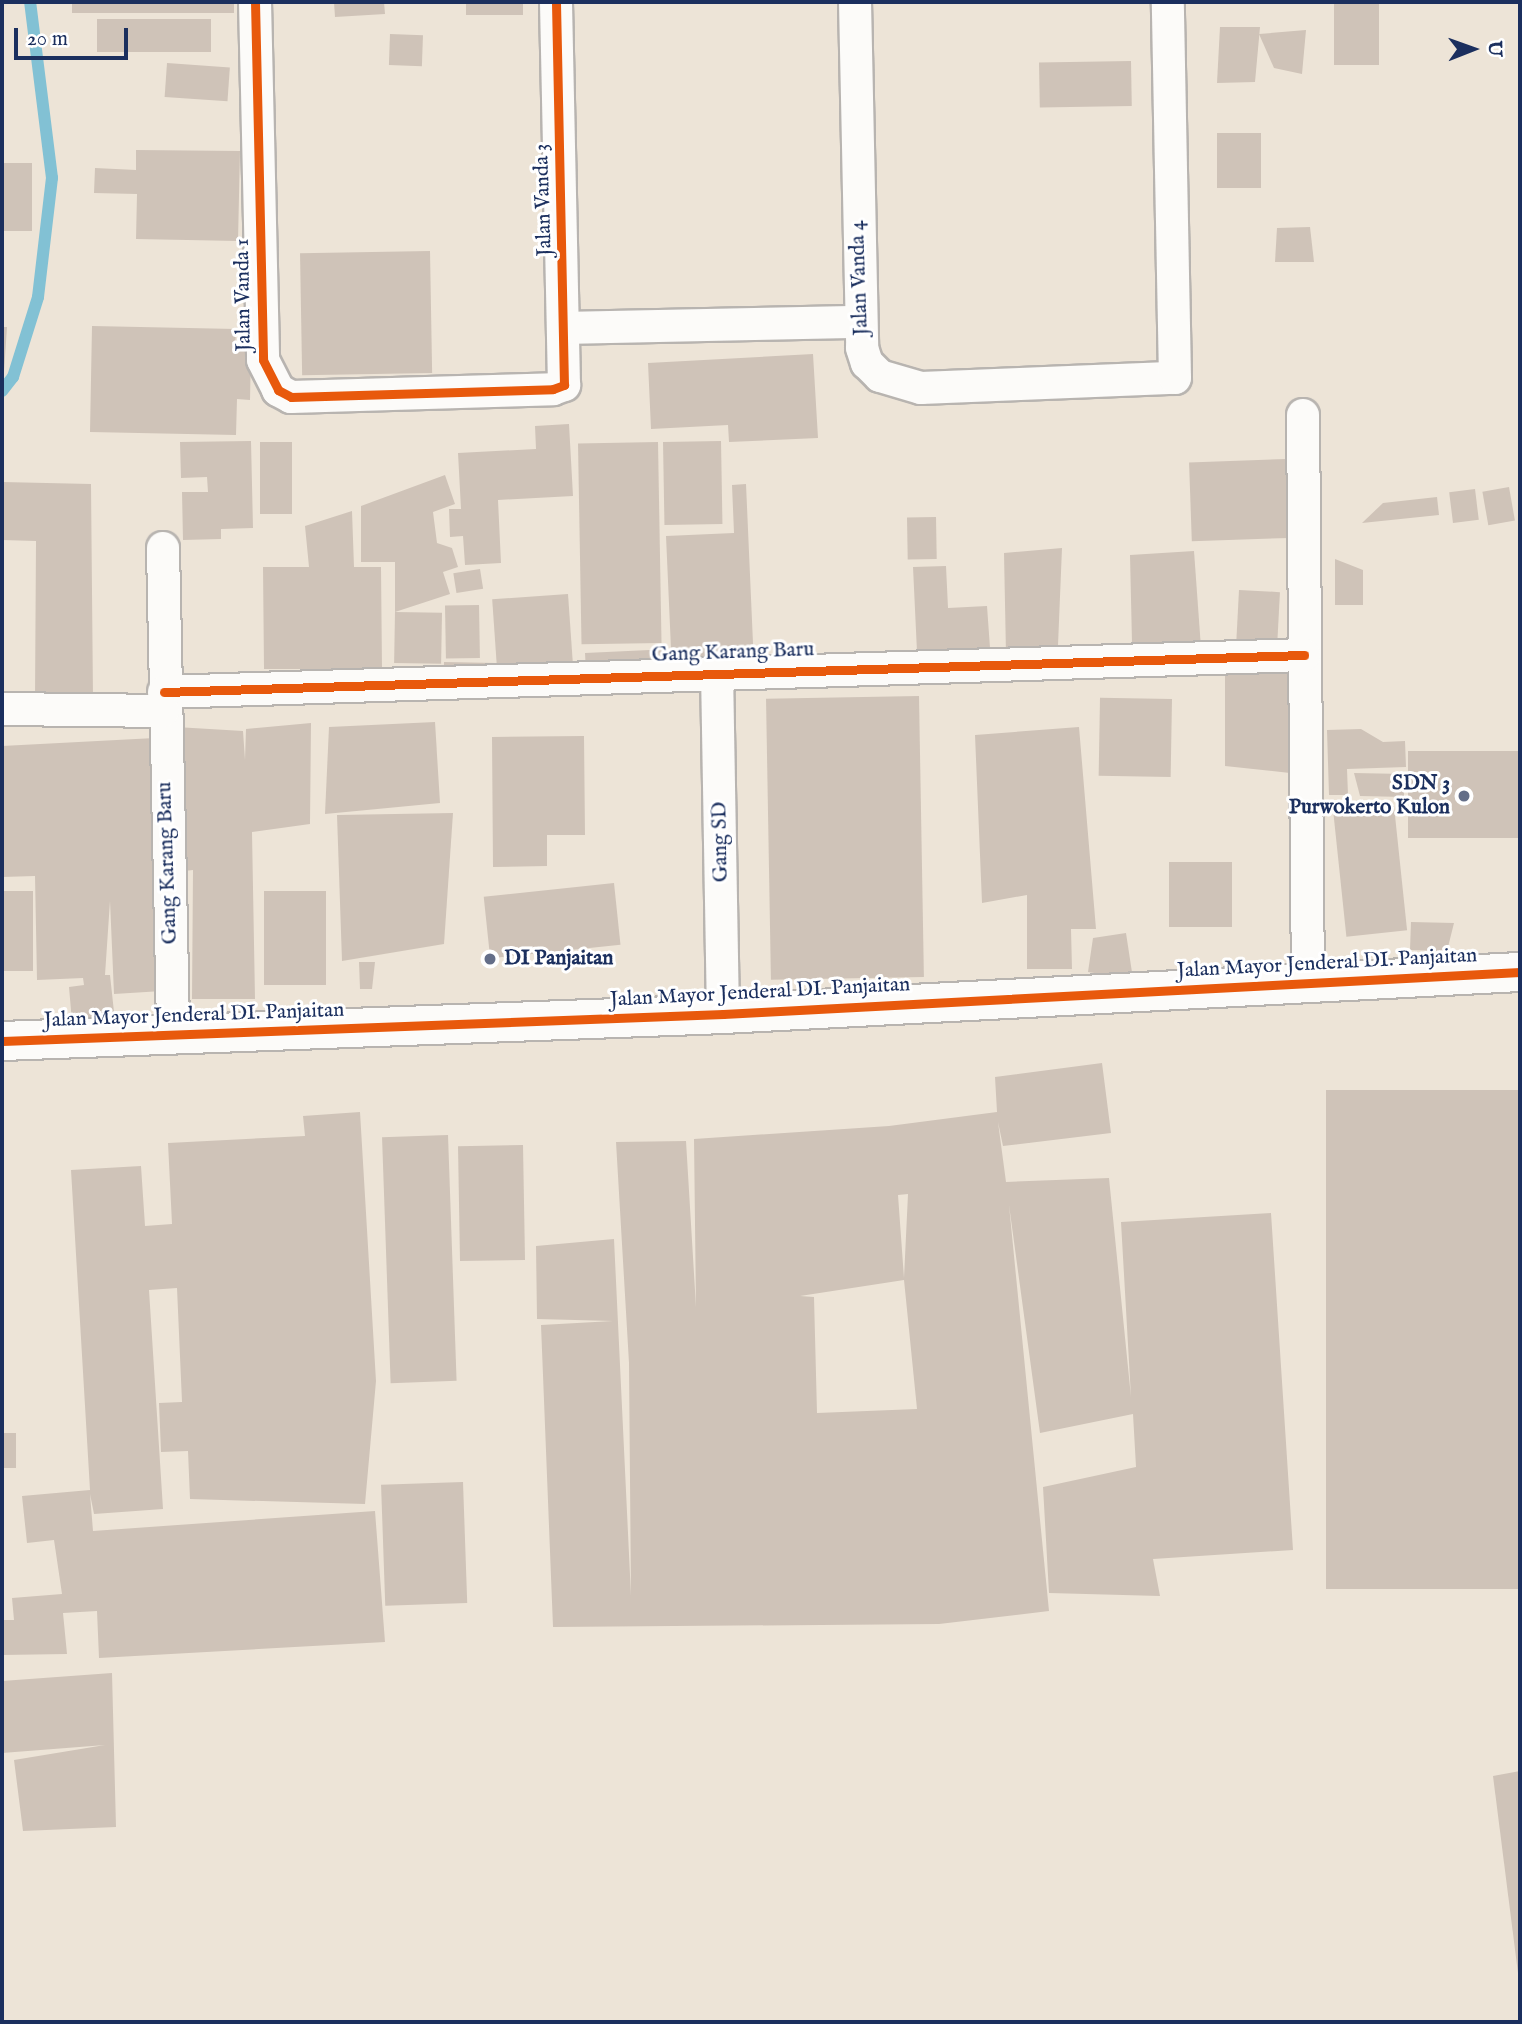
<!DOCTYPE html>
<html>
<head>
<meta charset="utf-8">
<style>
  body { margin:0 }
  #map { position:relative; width:1522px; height:2024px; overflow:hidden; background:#ede4d7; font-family:"IM FELL English",serif }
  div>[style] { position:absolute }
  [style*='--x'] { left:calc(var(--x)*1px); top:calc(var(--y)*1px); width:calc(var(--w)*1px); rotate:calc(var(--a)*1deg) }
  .stream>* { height:12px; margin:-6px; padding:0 6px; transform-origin:6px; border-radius:6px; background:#82c1d4 }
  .building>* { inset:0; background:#cfc3b8; transform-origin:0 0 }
  .roads { filter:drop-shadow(2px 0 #b8b4b0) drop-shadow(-2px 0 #b8b4b0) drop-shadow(0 2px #b8b4b0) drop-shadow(0 -2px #b8b4b0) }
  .minor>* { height:32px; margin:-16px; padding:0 16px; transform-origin:16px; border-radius:16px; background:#fcfbf9 }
  .tertiary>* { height:38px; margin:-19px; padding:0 19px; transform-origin:19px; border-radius:19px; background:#fcfbf9 }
  .cycleway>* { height:9px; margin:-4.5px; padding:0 4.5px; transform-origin:4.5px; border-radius:4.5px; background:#e8590c }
  .dots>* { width:19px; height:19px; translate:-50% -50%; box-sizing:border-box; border:4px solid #fff; border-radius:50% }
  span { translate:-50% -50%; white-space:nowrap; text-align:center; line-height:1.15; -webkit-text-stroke:6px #fff; paint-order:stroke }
  .street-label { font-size:21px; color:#1b2f5e }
  .poi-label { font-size:21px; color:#1b2f5e; font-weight:700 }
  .right { translate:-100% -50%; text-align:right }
  .left { translate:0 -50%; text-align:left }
  .frame { position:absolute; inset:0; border:4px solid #1b2f5e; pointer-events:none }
  .north { position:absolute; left:1438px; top:14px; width:70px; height:70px; -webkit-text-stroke:5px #fff; paint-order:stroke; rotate:89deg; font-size:19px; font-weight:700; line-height:28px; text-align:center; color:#1b2f5e }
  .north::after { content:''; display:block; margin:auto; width:24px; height:32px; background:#1b2f5e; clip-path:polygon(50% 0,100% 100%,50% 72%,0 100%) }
  .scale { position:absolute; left:14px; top:28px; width:114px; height:32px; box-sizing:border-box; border:4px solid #1b2f5e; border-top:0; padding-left:9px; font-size:21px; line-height:24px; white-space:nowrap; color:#1b2f5e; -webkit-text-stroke:5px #fff; paint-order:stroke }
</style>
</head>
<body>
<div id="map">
  <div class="stream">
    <i style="--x:2;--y:391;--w:18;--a:-52"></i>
    <i style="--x:13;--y:377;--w:84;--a:-72.6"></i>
    <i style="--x:38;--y:297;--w:120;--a:-83.3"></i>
    <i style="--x:52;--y:178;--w:177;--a:-97.1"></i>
  </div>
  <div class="building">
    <i style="left:72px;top:2px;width:162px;height:11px"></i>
    <i style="clip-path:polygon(334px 2px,384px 2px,385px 14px,335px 17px)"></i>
    <i style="left:466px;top:2px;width:57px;height:13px"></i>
    <i style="left:1334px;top:2px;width:45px;height:63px"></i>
    <i style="left:211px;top:19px;width:33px;height:114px;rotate:90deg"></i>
    <i style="clip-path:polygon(1220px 27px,1260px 27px,1255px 82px,1217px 83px)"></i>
    <i style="clip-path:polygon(1306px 30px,1302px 74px,1274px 68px,1259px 34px)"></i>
    <i style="left:390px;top:34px;width:33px;height:31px;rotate:2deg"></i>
    <i style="left:1131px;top:61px;width:45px;height:92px;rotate:89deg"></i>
    <i style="left:167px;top:63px;width:63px;height:34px;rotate:4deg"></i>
    <i style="left:1217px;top:133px;width:44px;height:55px"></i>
    <i style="clip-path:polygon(136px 150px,240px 151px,238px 241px,136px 239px,137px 194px,94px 193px,95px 168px,136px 170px)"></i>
    <i style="left:2px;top:163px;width:30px;height:68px"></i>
    <i style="clip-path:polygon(1310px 227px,1314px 262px,1275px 262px,1277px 228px)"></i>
    <i style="left:430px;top:251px;width:122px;height:130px;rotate:89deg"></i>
    <i style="clip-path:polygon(92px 326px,236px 329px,235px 350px,251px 351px,250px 400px,237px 399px,236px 435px,90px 432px)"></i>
    <i style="clip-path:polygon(2px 327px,7px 327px,4px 372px,2px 372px)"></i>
    <i style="clip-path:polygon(813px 354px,818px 438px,729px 442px,728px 425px,651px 429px,648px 363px)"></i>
    <i style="clip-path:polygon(569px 424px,573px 496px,498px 500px,501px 563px,465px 565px,463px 536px,450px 537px,449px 509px,461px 509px,458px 453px,536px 449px,535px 426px)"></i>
    <i style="clip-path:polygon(251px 441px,253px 528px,221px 529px,221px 539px,183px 540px,182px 492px,208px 492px,207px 477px,181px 478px,180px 442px)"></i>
    <i style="left:721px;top:441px;width:83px;height:58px;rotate:89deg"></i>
    <i style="left:292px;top:442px;width:72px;height:32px;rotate:90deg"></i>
    <i style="left:658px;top:442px;width:201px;height:80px;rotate:89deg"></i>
    <i style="left:1286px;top:459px;width:79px;height:97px;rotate:88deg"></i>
    <i style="clip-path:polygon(445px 475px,455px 504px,433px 512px,437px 543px,452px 548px,458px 567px,443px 572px,450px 594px,395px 612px,395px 562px,361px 562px,361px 506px)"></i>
    <i style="clip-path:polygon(2px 482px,91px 484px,93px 697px,35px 698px,36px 541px,2px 540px)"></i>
    <i style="clip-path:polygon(746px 484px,754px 666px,586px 672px,585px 653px,671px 649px,666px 536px,734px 533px,732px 485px)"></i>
    <i style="left:1509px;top:487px;width:34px;height:27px;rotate:80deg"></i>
    <i style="left:1475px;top:489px;width:31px;height:26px;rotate:83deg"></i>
    <i style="clip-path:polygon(1437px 497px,1439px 515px,1362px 523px,1383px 503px)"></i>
    <i style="clip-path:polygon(352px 511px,354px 567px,381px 567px,382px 669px,264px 669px,263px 567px,309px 567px,305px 526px)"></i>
    <i style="left:936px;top:517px;width:42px;height:29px;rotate:89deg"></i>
    <i style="clip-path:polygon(1062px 548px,1058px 645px,1006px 654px,1004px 553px)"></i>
    <i style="clip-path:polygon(1194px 551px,1201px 648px,1132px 643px,1130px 555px)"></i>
    <i style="clip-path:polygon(1335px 559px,1363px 570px,1363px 605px,1335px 605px)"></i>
    <i style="clip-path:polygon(946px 566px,948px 608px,987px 606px,990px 648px,917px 652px,913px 567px)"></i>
    <i style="left:480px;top:569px;width:20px;height:27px;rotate:81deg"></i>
    <i style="left:1239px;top:590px;width:41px;height:51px;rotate:3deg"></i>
    <i style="left:568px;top:594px;width:68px;height:76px;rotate:86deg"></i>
    <i style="left:479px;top:605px;width:53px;height:34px;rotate:89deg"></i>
    <i style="left:395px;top:612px;width:47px;height:51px;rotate:1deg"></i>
    <i style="left:444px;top:662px;width:51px;height:11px;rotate:1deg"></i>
    <i style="clip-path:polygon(1293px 671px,1290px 773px,1225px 766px,1225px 675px)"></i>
    <i style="left:919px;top:696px;width:281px;height:153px;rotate:89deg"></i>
    <i style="left:1172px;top:699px;width:78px;height:72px;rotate:91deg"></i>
    <i style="clip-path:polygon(435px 722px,440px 803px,325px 814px,329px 727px)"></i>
    <i style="clip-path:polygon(311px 723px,310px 824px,252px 832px,255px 999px,192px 999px,193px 870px,184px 871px,176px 727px,243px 731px,245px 760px,246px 729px)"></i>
    <i style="clip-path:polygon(1079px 727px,1096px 929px,1071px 929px,1072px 969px,1027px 969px,1027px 895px,982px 903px,975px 735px)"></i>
    <i style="clip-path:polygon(1361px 729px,1383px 742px,1405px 741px,1406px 767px,1347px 769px,1348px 795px,1329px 795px,1327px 730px)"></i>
    <i style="clip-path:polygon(584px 736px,585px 835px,547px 835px,547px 866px,493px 867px,492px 737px)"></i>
    <i style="clip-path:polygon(155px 738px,162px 991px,114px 994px,110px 901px,105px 975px,110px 975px,114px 1012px,102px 1019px,72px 1022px,69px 987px,84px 985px,83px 978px,37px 980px,35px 876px,2px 877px,2px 746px)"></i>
    <i style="left:1520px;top:751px;width:87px;height:112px;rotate:90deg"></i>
    <i style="clip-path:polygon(1354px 773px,1404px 774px,1404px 797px,1360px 796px)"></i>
    <i style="left:1394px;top:806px;width:125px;height:61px;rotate:84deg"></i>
    <i style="clip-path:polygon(453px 813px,444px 944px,342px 961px,337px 815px)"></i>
    <i style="left:1232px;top:862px;width:65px;height:63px;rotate:90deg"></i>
    <i style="left:614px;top:883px;width:62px;height:131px;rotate:84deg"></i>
    <i style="left:2px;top:891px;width:31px;height:80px"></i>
    <i style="left:326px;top:891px;width:94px;height:62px;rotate:90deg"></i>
    <i style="clip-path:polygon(1411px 922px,1454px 923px,1447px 951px,1410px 950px)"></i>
    <i style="clip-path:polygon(1126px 933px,1133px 979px,1088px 972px,1093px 938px)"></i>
    <i style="clip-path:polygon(359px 962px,375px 962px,372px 989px,360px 989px)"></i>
    <i style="clip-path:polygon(evenodd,1102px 1063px,1111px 1133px,1003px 1146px,998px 1122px,1006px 1182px,1109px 1178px,1131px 1397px,1121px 1222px,1271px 1213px,1293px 1550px,1153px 1559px,1160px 1596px,1049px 1593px,1043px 1487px,1136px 1467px,1133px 1414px,1040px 1433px,1009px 1205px,1049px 1611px,939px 1624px,553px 1627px,541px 1325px,613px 1321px,537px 1319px,536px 1246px,614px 1239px,631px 1596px,629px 1363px,616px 1142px,686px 1141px,696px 1307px,694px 1139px,889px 1126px,997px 1112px,995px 1077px,1102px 1063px,908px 1194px,904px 1278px,898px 1195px,908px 1194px,1102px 1063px,904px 1280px,917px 1409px,817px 1413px,814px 1297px,800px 1296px,904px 1280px)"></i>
    <i style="left:1520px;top:1090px;width:499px;height:194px;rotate:90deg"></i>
    <i style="clip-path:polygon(360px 1112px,376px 1381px,365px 1504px,190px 1499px,188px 1451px,161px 1452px,159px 1403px,182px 1402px,177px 1288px,149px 1290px,163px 1509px,94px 1514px,90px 1494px,93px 1531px,375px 1511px,385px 1642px,99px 1658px,97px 1611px,63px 1613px,67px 1654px,2px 1655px,2px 1620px,14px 1620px,12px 1598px,62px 1594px,54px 1540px,27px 1543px,22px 1496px,90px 1490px,71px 1170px,141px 1166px,145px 1226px,172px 1224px,168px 1143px,305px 1136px,303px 1116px)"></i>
    <i style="left:448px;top:1135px;width:246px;height:66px;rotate:88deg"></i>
    <i style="left:523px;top:1145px;width:115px;height:65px;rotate:89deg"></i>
    <i style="left:2px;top:1433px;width:14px;height:35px"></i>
    <i style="left:463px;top:1482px;width:121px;height:82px;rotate:88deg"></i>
    <i style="clip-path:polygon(112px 1673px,116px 1827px,23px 1831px,14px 1760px,105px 1745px,2px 1753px,2px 1681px)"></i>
    <i style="clip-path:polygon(1520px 1771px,1520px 1981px,1519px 1981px,1493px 1776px)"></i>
  </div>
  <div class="roads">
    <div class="minor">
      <i style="--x:255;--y:2;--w:358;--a:88.7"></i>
      <i style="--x:263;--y:360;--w:34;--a:63"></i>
      <i style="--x:278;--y:390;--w:15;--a:28"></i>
      <i style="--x:291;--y:397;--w:262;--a:-1.7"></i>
      <i style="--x:553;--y:389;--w:12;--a:-20"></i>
      <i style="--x:564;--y:385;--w:383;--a:-91.2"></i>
      <i style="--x:855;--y:2;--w:346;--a:88.8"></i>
      <i style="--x:862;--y:348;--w:16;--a:72"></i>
      <i style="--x:867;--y:363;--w:18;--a:45"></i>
      <i style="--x:880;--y:376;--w:43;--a:16.3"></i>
      <i style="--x:921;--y:388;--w:254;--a:-2.3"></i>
      <i style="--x:1175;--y:378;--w:376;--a:-91.1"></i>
      <i style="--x:566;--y:328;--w:293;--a:-1.2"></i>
      <i style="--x:1303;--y:415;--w:568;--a:89.5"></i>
      <i style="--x:163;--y:548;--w:486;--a:88.8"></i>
      <i style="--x:717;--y:671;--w:343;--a:89"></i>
      <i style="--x:164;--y:692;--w:1141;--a:-1.86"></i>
      <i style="--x:2;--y:709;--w:161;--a:0.7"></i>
    </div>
    <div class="tertiary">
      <i style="--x:2;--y:1041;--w:722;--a:-2.14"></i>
      <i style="--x:723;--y:1014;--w:798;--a:-3.02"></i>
    </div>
  </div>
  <div class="cycleway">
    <i style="--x:255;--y:2;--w:358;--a:88.7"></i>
    <i style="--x:263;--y:360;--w:34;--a:63"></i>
    <i style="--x:278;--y:390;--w:15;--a:28"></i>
    <i style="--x:291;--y:397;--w:262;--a:-1.7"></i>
    <i style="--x:553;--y:389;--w:12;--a:-20"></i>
    <i style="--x:564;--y:385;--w:383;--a:-91.2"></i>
    <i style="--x:164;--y:692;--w:1141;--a:-1.86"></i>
    <i style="--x:2;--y:1041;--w:722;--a:-2.14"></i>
    <i style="--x:723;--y:1014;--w:798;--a:-3.02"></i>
  </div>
  <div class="dots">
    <i style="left:1464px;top:796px;background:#646e88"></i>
    <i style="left:490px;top:959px;background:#646e88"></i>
  </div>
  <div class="street-label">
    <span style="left:544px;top:200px;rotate:-92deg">Jalan Vanda 3</span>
    <span style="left:860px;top:278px;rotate:-92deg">Jalan Vanda 4</span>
    <span style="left:244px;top:295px;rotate:-91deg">Jalan Vanda 1</span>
    <span style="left:733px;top:653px;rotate:-2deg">Gang Karang Baru</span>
    <span style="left:721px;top:842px;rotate:-91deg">Gang SD</span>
    <span style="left:168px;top:863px;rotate:-92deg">Gang Karang Baru</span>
    <span style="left:1327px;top:964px;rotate:-3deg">Jalan Mayor Jenderal DI. Panjaitan</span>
    <span style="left:760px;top:993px;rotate:-3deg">Jalan Mayor Jenderal DI. Panjaitan</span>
    <span style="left:194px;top:1016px;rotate:-2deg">Jalan Mayor Jenderal DI. Panjaitan</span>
  </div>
  <div class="poi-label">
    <span class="right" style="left:1450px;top:796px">SDN 3<br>Purwokerto Kulon</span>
    <span class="left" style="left:504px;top:959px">DI Panjaitan</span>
  </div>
  <div class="frame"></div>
  <div class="north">U</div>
  <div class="scale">20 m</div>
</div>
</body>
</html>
